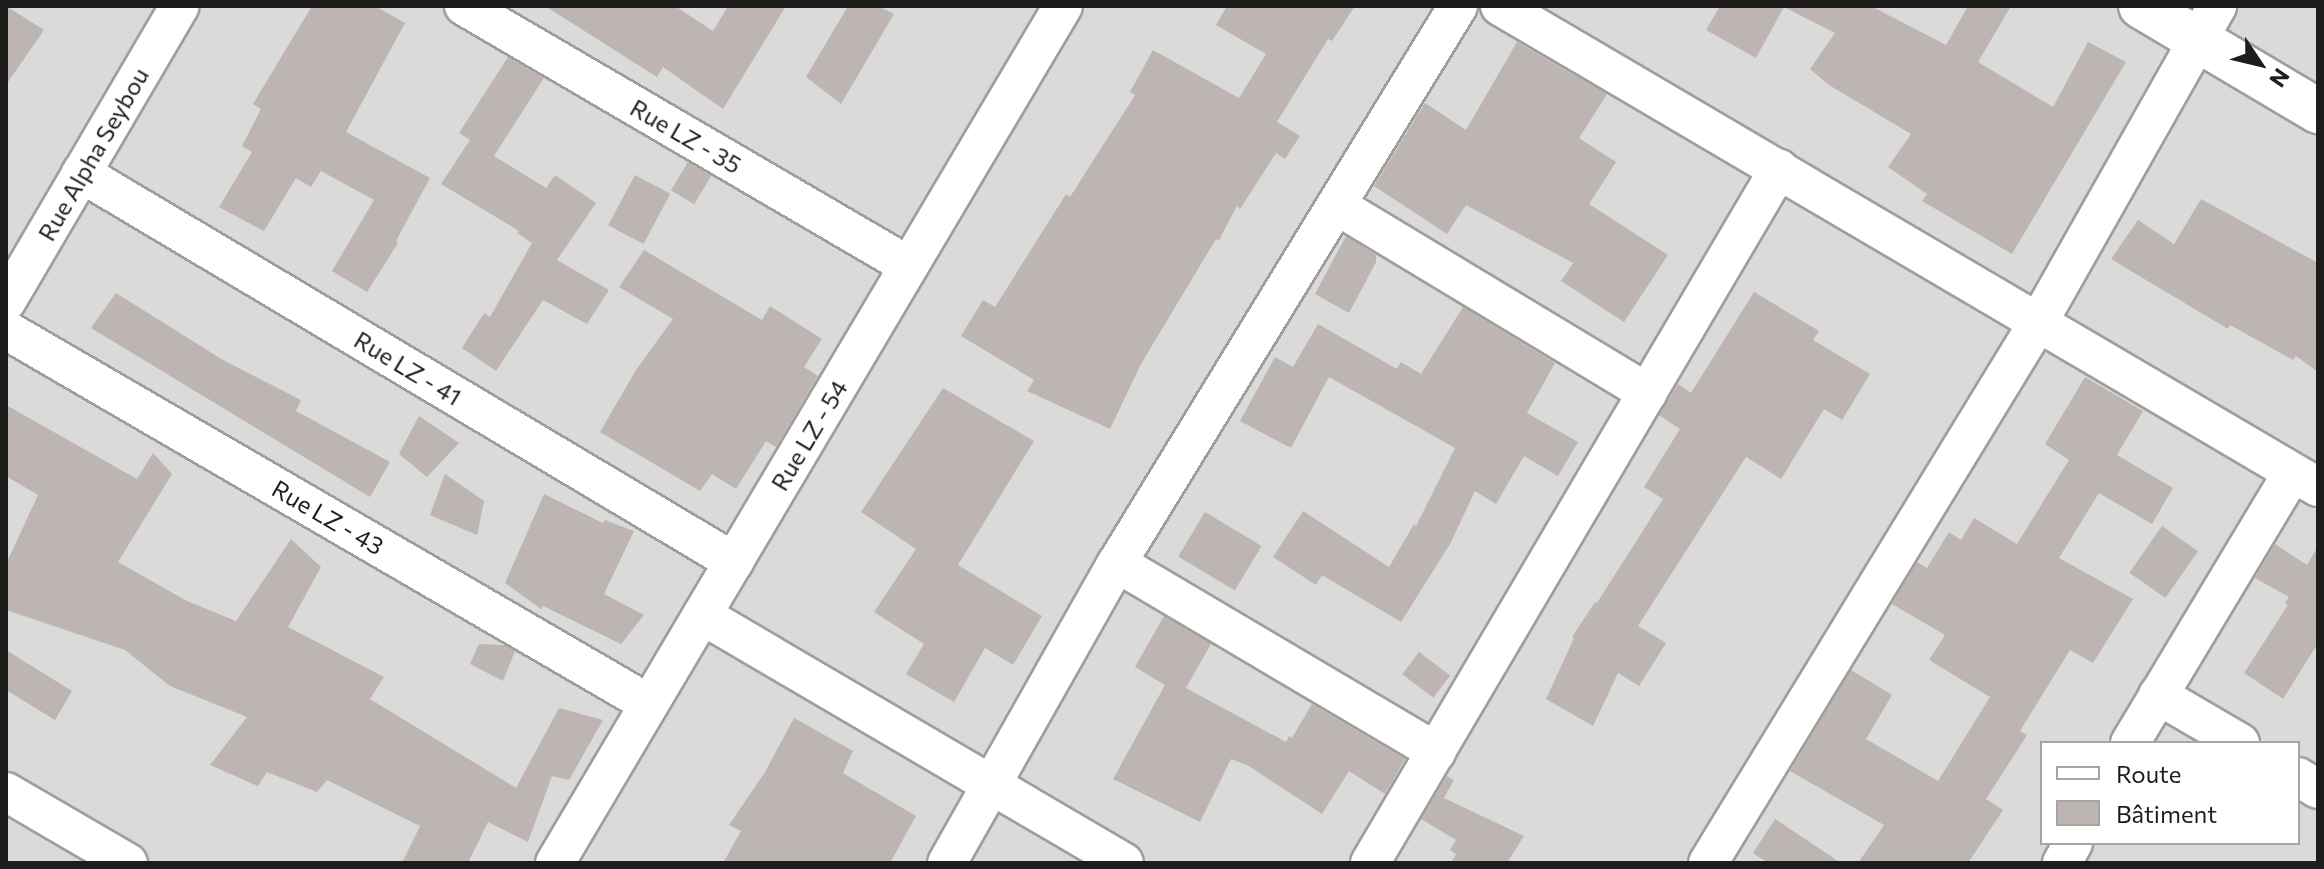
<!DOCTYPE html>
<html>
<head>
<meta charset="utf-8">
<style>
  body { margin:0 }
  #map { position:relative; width:2324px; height:869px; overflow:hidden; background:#ede9e4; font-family:Commissioner,sans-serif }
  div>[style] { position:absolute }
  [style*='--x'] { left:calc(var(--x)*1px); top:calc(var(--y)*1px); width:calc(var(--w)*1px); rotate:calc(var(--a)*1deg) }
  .residential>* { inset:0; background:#dbdada }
  .building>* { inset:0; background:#bdb5b1; transform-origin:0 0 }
  .roads { filter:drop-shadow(2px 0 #9e9e9e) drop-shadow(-2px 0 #9e9e9e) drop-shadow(0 2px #9e9e9e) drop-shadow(0 -2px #9e9e9e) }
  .minor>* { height:38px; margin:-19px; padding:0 19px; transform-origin:19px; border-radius:19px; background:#fff }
  .tertiary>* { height:44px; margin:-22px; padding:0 22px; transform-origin:22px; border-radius:22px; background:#fff }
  span { translate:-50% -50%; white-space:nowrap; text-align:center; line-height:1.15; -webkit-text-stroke:8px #fff; paint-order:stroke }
  .street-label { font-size:24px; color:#1d1d1d }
  .frame { position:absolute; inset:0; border:8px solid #1d1d1d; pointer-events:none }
  .legend { position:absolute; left:2040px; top:741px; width:260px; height:104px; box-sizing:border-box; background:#fff; border:2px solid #a5a5a5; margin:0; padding:10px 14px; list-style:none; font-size:24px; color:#1d1d1d }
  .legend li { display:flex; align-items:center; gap:16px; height:40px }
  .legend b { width:40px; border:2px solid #a5a5a5 }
  .north { position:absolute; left:2220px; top:24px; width:80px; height:80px; -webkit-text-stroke:6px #fff; paint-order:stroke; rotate:125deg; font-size:22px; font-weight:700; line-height:32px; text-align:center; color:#1d1d1d }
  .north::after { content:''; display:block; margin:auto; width:28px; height:36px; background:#1d1d1d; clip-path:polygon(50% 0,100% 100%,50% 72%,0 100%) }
</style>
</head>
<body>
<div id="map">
  <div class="residential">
    <i style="clip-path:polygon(evenodd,6px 6px,2318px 6px,2318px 863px,6px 863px,6px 6px,2042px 743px,2298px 743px,2298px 843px,2042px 843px,2042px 743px)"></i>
  </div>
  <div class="building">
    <i style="clip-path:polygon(6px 6px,44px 30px,6px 85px)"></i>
    <i style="clip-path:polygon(312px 6px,375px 6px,405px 23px,346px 132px,430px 178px,396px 241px,398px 243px,367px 292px,332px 271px,374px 200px,321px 171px,311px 187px,296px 178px,264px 231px,219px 207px,252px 152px,242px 146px,261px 109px,253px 104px)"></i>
    <i style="clip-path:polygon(545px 6px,675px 6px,713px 31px,728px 6px,786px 6px,723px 109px,663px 67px,657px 77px)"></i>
    <i style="clip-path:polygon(848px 6px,878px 6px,894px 14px,841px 104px,806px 77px)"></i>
    <i style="clip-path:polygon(1227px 6px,1355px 6px,1332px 41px,1328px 39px,1277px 122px,1300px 136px,1285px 159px,1276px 153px,1240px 209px,1237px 206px,1219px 240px,1216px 239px,1141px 364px,1110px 429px,1027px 391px,1034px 380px,961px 336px,983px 300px,995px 307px,1066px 194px,1070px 197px,1135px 95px,1130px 92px,1153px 50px,1239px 98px,1266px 54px,1216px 25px)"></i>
    <i style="clip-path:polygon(1720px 6px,1871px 6px,1946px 45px,1968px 6px,2011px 6px,1978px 62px,2053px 107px,2088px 42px,2126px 62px,2012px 254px,1922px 201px,1927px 194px,1888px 167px,1911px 134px,1829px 85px,1810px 69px,1835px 33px,1784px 7px,1756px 58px,1706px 30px)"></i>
    <i style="clip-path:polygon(1517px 42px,1607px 94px,1579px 138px,1616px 162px,1589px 204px,1668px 255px,1624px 322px,1561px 281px,1573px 263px,1466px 205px,1447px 234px,1374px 186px,1425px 103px,1466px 130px)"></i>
    <i style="clip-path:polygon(508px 57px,544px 78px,494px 156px,546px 188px,555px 175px,596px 203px,557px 260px,609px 290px,587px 324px,543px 300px,496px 371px,462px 348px,484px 313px,490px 317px,532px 243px,517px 233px,519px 231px,441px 184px,470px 140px,459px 133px)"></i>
    <i style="left:688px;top:162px;width:27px;height:33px;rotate:31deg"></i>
    <i style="left:635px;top:175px;width:40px;height:57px;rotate:28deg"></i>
    <i style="clip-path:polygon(2201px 199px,2318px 263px,2318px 372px,2296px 356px,2293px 360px,2230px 325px,2228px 329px,2111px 259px,2138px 220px,2174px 244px)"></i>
    <i style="clip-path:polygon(1346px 236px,1376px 255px,1376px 262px,1349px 313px,1315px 294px)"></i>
    <i style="clip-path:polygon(644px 250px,762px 320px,770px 306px,822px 339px,804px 367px,818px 376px,776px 447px,766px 441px,736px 489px,712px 474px,700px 491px,600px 432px,636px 370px,673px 319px,619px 287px)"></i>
    <i style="clip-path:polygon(1754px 292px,1819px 331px,1813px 340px,1870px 374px,1842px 420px,1824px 409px,1781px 479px,1746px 457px,1638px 626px,1666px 643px,1639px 686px,1618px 673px,1593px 726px,1546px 699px,1574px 638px,1572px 637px,1595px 602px,1597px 603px,1663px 499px,1644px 487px,1680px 429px,1659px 415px,1678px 384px,1691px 393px)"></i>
    <i style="clip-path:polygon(116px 293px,223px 360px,301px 400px,296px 411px,390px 462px,370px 497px,91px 328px)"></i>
    <i style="clip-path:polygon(1463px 307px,1555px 363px,1527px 413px,1578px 442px,1558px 476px,1524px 456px,1496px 504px,1475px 491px,1450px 544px,1401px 622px,1322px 575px,1316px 585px,1273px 557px,1303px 511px,1389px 567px,1414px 524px,1416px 526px,1455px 448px,1329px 377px,1291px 448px,1240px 421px,1275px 357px,1293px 367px,1318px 324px,1397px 369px,1401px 362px,1421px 374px)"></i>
    <i style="clip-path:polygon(2085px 377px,2143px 411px,2117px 455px,2173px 488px,2152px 524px,2099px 493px,2059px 558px,2133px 599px,2093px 663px,2070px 650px,2020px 731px,2027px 735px,1986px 799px,2003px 810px,1968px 863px,1858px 863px,1884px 825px,1790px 771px,1851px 670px,1892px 695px,1866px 739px,1938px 781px,1990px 697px,1929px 660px,1945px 635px,1892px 604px,1917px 562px,1927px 568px,1949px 532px,1961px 540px,1974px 518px,2017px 544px,2069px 460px,2045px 444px)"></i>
    <i style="clip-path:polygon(943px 388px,1034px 441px,958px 565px,1042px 616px,1013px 665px,985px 648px,954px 702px,906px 674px,924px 644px,874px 612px,916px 549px,861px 512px)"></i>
    <i style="clip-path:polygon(6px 405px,137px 479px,153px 453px,172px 474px,118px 562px,187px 601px,236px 621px,291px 539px,321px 567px,288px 627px,384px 677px,370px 699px,516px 788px,559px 708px,603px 720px,569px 780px,552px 776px,528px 842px,488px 822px,468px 863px,402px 863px,420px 826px,327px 780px,317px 792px,267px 772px,258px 786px,210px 765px,247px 717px,170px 686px,125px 650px,6px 610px,6px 564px,38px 495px,6px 476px)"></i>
    <i style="clip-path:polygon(419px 416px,459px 443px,427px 477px,399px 454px)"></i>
    <i style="clip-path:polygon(445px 474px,484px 501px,477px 535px,430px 515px)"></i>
    <i style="clip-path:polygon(544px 494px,603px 523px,605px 520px,634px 531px,604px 594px,644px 615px,621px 644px,543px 606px,541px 609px,505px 583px)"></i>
    <i style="left:1205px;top:512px;width:66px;height:52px;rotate:31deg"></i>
    <i style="left:2162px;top:526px;width:44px;height:57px;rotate:35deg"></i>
    <i style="clip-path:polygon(2275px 544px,2307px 565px,2318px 546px,2318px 643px,2283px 699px,2244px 673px,2288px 605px,2285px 603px,2289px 597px,2255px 578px)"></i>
    <i style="clip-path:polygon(1164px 616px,1211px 644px,1186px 688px,1286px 742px,1289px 736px,1292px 738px,1312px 704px,1405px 759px,1385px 794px,1349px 771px,1322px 814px,1247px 765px,1231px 759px,1200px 822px,1113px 779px,1165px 685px,1135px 667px)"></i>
    <i style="clip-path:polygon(479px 644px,504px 645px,515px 651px,503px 681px,470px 664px)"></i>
    <i style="clip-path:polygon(6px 650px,72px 691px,55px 720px,6px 690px)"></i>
    <i style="left:1419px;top:652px;width:39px;height:28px;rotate:37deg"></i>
    <i style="clip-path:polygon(794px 718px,853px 751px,843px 773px,916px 816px,890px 863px,723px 863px,741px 831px,729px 825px,765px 772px)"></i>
    <i style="clip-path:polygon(1447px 776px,1454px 780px,1444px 798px,1524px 836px,1507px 863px,1451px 863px,1456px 854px,1450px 850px,1456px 840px,1421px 819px)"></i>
    <i style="clip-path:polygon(1775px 819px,1841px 863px,1768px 863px,1753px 853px)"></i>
  </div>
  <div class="roads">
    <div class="minor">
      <i style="--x:464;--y:6;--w:515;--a:30.3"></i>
      <i style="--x:1500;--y:6;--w:949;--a:30.46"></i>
      <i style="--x:81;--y:173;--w:760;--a:30.78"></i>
      <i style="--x:1336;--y:205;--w:364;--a:31.1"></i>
      <i style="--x:6;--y:302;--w:343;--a:-59.6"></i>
      <i style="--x:6;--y:330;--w:744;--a:30.18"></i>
      <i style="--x:1117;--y:563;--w:371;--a:30.6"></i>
      <i style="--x:702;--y:615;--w:489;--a:30.4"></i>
      <i style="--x:2158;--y:695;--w:95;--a:30.3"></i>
      <i style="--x:2130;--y:743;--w:315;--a:-59"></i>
      <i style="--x:2298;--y:777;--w:23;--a:31"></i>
      <i style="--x:6;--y:792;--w:141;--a:30.2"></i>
      <i style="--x:555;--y:863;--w:996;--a:-59.34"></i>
      <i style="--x:947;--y:863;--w:345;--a:-60.5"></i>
      <i style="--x:1117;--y:563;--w:653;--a:-58.52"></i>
      <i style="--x:1370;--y:863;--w:806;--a:-59.49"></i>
      <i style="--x:1708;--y:863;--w:635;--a:-58.59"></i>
      <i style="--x:2039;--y:321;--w:362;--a:-60.5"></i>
      <i style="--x:2062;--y:863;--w:23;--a:-61"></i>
    </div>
    <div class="tertiary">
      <i style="--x:2141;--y:6;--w:206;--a:30.7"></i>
    </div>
  </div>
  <div class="street-label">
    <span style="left:686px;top:136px;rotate:30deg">Rue LZ - 35</span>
    <span style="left:93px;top:154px;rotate:-60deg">Rue Alpha Seybou</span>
    <span style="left:408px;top:368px;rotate:31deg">Rue LZ - 41</span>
    <span style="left:809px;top:435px;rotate:-59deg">Rue LZ - 54</span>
    <span style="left:328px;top:517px;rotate:30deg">Rue LZ - 43</span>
  </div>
  <div class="frame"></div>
  <ul class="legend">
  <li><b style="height:10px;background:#fff"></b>Route</li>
  <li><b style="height:22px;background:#bdb5b1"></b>Bâtiment</li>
  </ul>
  <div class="north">N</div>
</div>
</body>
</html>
